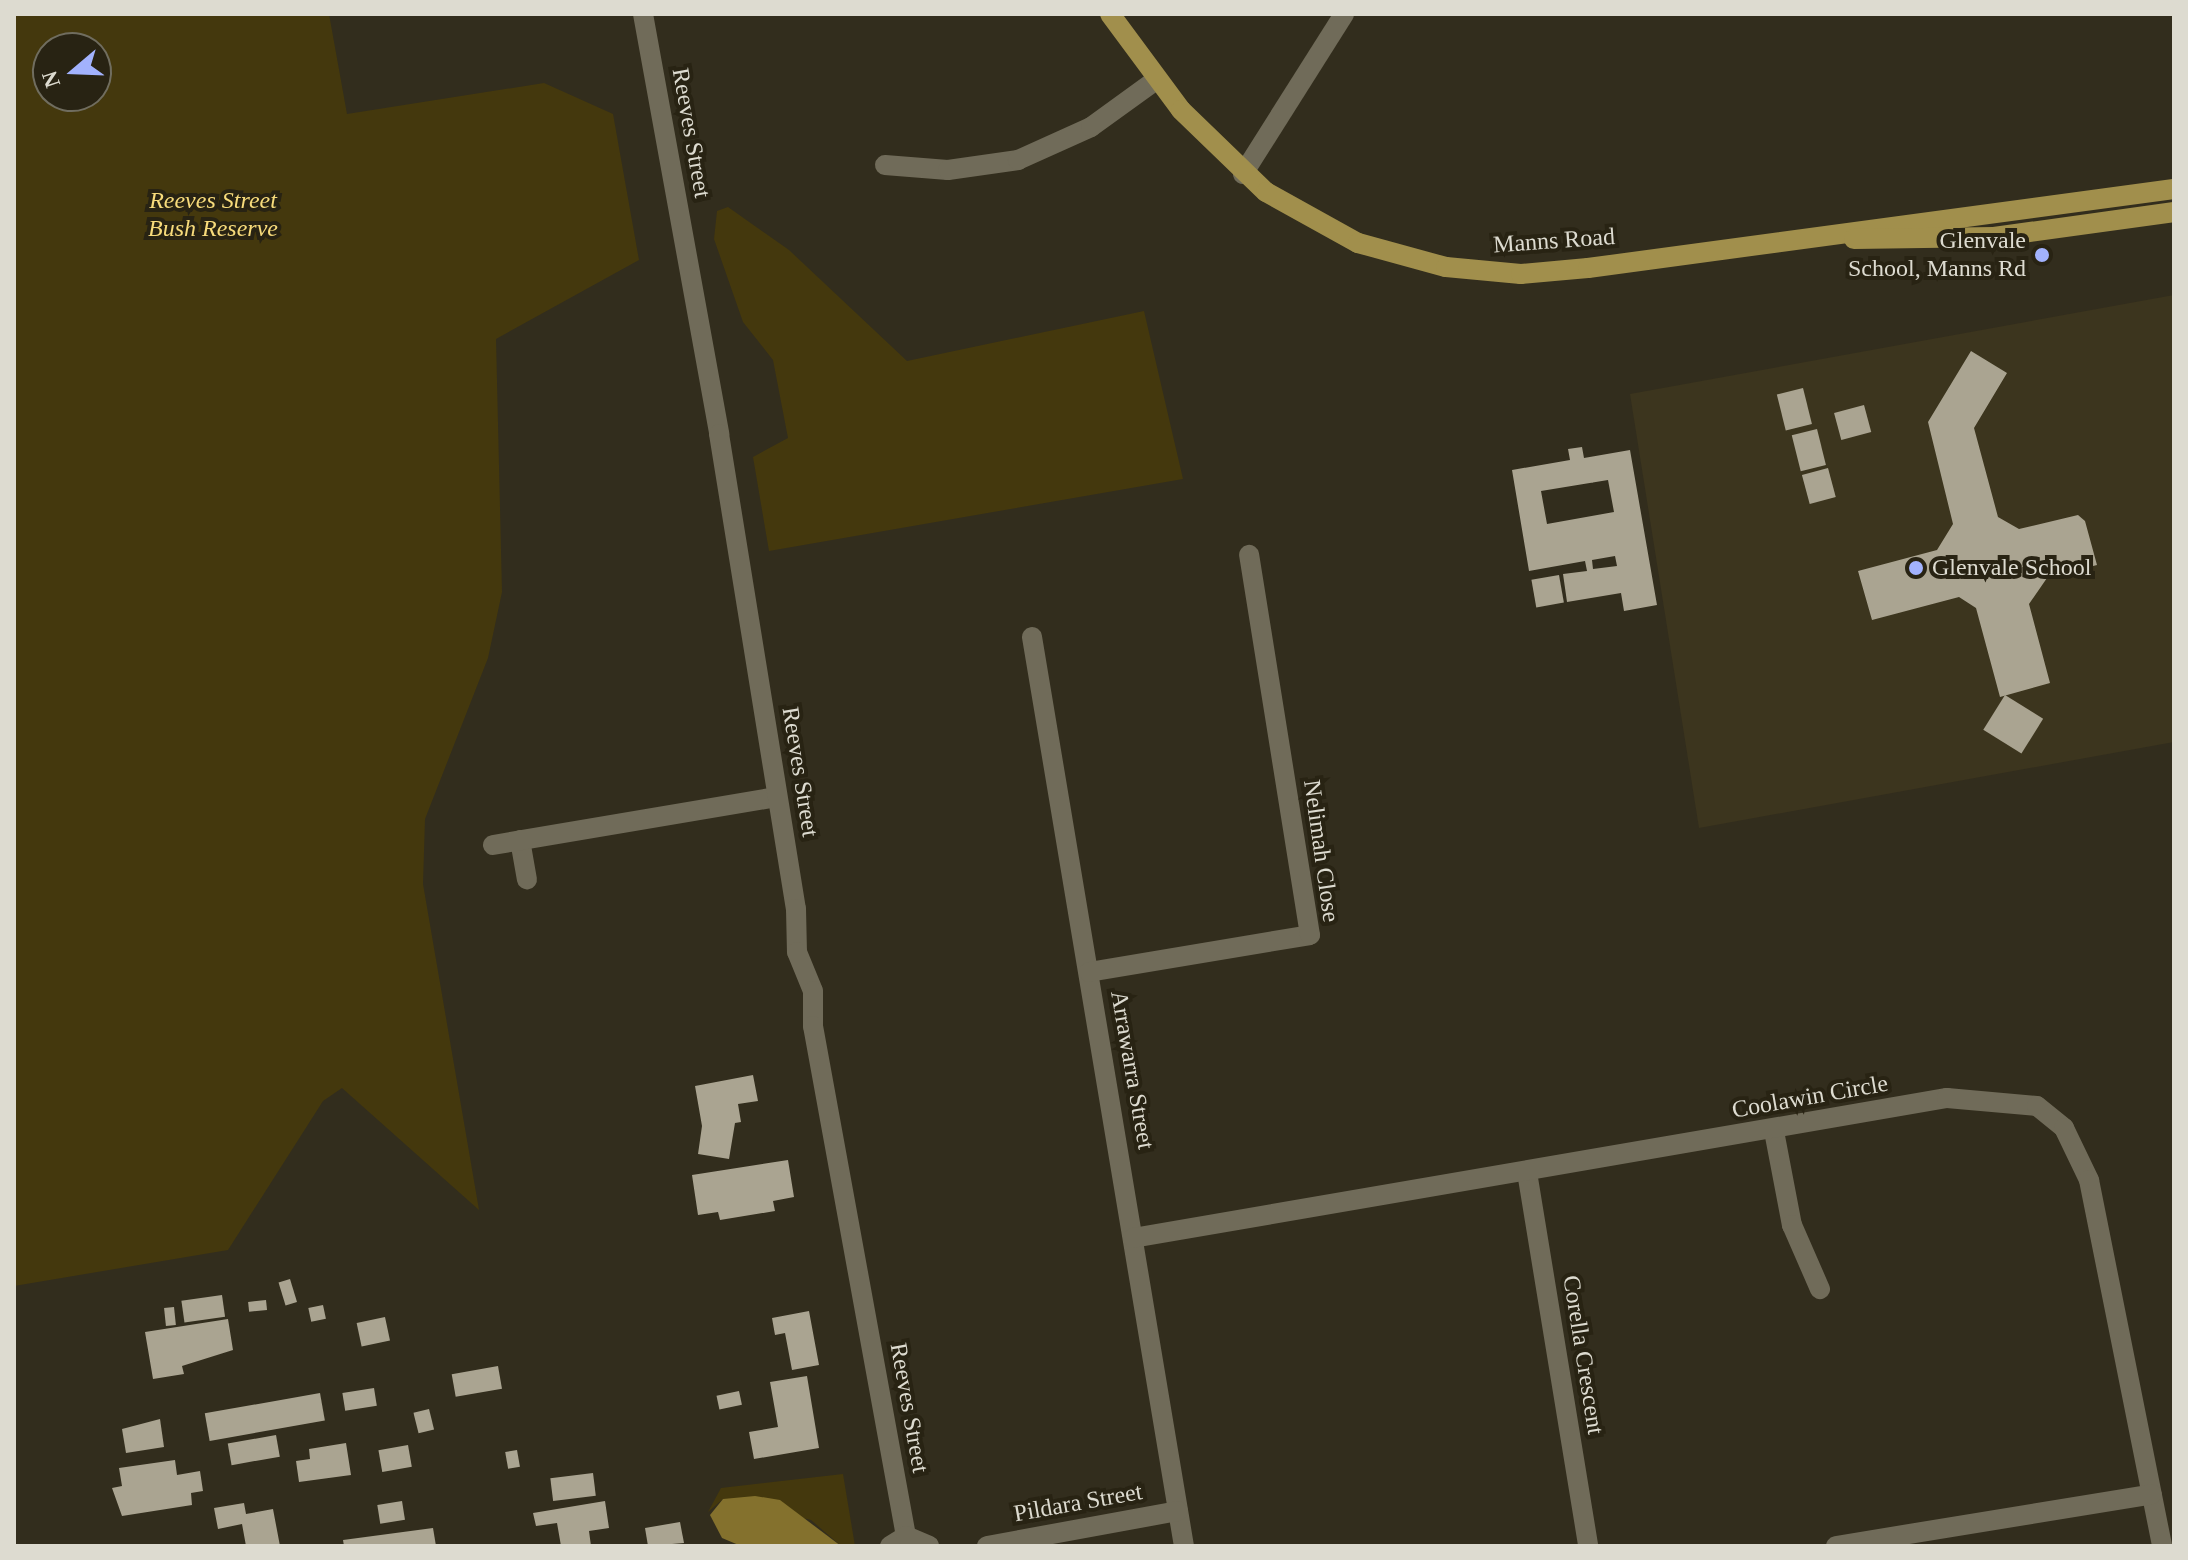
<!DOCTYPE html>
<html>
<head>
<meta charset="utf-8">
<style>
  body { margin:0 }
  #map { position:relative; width:2188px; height:1560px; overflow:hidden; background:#322d1d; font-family:"Times New Roman",serif }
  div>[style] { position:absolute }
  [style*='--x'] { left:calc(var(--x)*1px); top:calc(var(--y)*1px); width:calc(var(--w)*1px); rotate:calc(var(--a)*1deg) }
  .built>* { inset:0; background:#3c351e }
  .green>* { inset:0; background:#44380d }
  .water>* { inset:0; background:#84712d }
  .building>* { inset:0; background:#aaa491; transform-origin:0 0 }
  .minor>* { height:20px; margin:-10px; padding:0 10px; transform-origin:10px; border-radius:10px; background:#706b59 }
  .tertiary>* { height:20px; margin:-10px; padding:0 10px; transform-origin:10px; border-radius:10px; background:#706b59 }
  .primary>* { height:20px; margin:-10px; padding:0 10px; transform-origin:10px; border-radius:10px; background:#a18f4c }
  .dots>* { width:22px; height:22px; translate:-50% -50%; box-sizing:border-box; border:4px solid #282313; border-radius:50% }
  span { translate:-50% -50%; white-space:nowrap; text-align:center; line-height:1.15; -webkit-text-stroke:8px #282313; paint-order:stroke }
  .street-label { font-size:24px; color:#dddbd0 }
  .park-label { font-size:24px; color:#f7db7b; font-style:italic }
  .poi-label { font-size:24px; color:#dddbd0 }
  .right { translate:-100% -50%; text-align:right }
  .left { translate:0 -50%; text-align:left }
  .frame { position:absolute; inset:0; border:16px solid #dddbd0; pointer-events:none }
  .north { position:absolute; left:32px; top:32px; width:80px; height:80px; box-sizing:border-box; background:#282313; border:2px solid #706d5f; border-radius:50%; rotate:251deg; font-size:22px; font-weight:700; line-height:32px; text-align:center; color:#dddbd0 }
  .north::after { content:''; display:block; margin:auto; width:28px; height:36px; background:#a2b2fd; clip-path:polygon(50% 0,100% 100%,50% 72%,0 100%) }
</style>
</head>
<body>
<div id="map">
  <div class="built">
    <i style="clip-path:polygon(2174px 295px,2174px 742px,1699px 828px,1630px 394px)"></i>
  </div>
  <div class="green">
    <i style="clip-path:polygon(evenodd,14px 14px,329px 14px,347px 114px,544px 83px,613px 114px,639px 260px,496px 339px,502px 592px,488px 658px,425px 819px,423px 884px,479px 1210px,342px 1088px,323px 1101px,228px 1250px,14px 1286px,14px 14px,48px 48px,96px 48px,96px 96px,48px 96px,48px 48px)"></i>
    <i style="clip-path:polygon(728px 207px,789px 250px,907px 361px,1144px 311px,1183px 479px,769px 551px,753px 457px,788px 438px,773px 360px,743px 322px,714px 239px,717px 211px)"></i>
    <i style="clip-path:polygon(843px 1474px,855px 1546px,841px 1546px,811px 1520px,723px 1499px,708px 1512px,721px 1488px)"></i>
  </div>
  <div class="water">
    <i style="clip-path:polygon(755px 1496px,780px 1500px,841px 1546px,741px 1546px,722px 1538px,710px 1515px,723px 1499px)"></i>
  </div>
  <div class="building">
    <i style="clip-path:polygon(1971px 351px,2007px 373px,1974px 428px,1998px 517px,2019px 529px,2078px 515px,2085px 521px,2097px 565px,2047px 578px,2029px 604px,2050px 683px,2000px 697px,1976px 608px,1959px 597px,1872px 620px,1858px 571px,1937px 550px,1953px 524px,1928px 422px)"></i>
    <i style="left:1803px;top:388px;width:37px;height:27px;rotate:76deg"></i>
    <i style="left:1864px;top:405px;width:28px;height:31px;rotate:75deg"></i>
    <i style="left:1817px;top:429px;width:37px;height:26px;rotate:76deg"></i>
    <i style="clip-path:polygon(evenodd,1582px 447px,1584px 458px,1630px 450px,1657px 605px,1624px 611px,1621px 593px,1567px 602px,1563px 574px,1587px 571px,1585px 561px,1529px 571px,1512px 470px,1570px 460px,1568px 449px,1582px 447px,1608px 480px,1614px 512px,1547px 524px,1541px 491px,1608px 480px,1582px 447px,1615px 556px,1617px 566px,1593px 569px,1592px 560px,1615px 556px)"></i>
    <i style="left:1828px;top:468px;width:30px;height:27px;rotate:75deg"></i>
    <i style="left:1559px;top:575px;width:28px;height:28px;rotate:80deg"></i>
    <i style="left:2005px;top:695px;width:45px;height:41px;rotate:32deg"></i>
    <i style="clip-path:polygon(753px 1075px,758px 1101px,738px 1104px,741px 1122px,735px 1123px,729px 1159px,698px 1154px,702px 1126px,695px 1086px)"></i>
    <i style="clip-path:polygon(788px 1160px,794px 1197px,773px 1201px,775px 1211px,720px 1220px,718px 1212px,698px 1215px,692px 1175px)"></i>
    <i style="left:290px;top:1279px;width:24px;height:12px;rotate:73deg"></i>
    <i style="left:222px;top:1295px;width:22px;height:41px;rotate:82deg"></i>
    <i style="left:266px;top:1300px;width:10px;height:18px;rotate:84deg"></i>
    <i style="left:323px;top:1305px;width:14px;height:15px;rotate:78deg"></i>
    <i style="left:174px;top:1307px;width:18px;height:10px;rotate:84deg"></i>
    <i style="clip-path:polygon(809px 1311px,819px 1365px,792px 1370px,785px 1333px,775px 1335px,772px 1318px)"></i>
    <i style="left:385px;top:1317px;width:24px;height:29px;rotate:78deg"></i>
    <i style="clip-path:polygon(228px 1319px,233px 1350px,182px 1366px,184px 1374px,153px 1379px,145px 1332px)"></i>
    <i style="left:498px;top:1366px;width:23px;height:47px;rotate:80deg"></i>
    <i style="clip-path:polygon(807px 1376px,819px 1448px,754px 1459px,749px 1432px,778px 1427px,770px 1382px)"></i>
    <i style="left:374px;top:1388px;width:18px;height:32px;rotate:81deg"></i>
    <i style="left:739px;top:1391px;width:14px;height:23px;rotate:78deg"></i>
    <i style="left:320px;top:1393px;width:28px;height:117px;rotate:80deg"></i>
    <i style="left:429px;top:1409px;width:21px;height:16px;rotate:76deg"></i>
    <i style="clip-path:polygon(160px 1419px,164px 1447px,126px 1453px,122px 1429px)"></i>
    <i style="left:276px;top:1435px;width:22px;height:49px;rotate:80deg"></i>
    <i style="clip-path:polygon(346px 1443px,351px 1475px,299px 1482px,296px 1461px,310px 1459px,309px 1449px)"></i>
    <i style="left:408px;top:1445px;width:22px;height:30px;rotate:80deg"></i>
    <i style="left:517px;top:1450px;width:17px;height:12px;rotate:80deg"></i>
    <i style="clip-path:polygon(175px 1460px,177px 1475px,200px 1471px,203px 1491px,191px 1493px,192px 1505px,122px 1516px,112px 1488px,122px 1486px,119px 1468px)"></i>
    <i style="left:593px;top:1473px;width:23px;height:43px;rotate:83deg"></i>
    <i style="left:402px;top:1501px;width:19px;height:25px;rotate:81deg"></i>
    <i style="clip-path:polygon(605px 1501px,609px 1528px,589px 1531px,591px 1546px,561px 1546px,557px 1523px,536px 1526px,533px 1513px)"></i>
    <i style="clip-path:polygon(244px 1503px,246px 1514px,273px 1509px,280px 1546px,246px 1546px,242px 1524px,218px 1529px,214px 1508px)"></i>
    <i style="clip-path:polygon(680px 1522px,684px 1543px,648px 1546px,645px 1528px)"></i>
    <i style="clip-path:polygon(433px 1528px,436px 1546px,344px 1546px,343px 1540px)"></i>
  </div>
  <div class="minor">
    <i style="--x:885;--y:165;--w:63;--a:4.5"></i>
    <i style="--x:948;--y:170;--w:71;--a:-8.1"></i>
    <i style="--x:1018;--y:160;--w:80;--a:-24.3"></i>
    <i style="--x:1091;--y:127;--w:80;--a:-35.9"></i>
    <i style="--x:1243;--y:174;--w:189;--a:-57.7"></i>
    <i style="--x:1032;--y:637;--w:922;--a:80.51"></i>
    <i style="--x:520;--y:840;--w:40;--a:80"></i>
    <i style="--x:493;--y:845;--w:288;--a:-9.6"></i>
    <i style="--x:1089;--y:972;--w:224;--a:-9.5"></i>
    <i style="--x:1310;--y:935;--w:385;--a:-99.1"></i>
    <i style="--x:1774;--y:1131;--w:96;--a:79.2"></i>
    <i style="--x:1792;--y:1225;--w:70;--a:66.4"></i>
    <i style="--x:1527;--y:1172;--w:379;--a:80.7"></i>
    <i style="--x:1133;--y:1238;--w:826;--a:-9.76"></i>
    <i style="--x:1947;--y:1098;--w:90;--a:5.1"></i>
    <i style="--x:2037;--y:1106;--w:35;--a:39"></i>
    <i style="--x:2064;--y:1128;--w:58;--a:64.3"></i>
    <i style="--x:2089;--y:1180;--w:373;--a:78.7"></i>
    <i style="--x:987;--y:1546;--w:194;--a:-10.4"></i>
    <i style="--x:1836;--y:1546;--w:320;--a:-9.3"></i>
  </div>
  <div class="tertiary">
    <i style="--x:643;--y:14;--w:427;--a:79.7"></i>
    <i style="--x:719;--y:434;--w:481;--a:80.8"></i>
    <i style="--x:796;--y:909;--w:43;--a:88.7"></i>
    <i style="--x:797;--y:952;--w:42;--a:67.7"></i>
    <i style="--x:813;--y:991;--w:35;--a:90"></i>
    <i style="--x:813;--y:1026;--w:518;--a:79.67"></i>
    <i style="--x:890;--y:1546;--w:19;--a:-32"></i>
    <i style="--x:906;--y:1536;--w:25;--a:23"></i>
  </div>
  <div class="primary">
    <i style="--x:1110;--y:14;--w:119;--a:53.5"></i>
    <i style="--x:1181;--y:110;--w:118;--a:44"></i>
    <i style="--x:1266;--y:192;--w:105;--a:29"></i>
    <i style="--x:1358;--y:243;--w:91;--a:15.3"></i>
    <i style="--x:1446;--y:267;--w:75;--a:5.3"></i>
    <i style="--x:1521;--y:274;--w:67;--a:-5.1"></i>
    <i style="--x:1588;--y:268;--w:591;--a:-7.68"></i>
    <i style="--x:1854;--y:239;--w:140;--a:-0.8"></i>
    <i style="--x:1994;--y:237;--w:182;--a:-7.9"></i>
  </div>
  <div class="dots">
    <i style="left:2042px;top:255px;background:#a2b2fd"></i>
    <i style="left:1916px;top:568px;background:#a2b2fd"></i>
  </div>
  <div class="street-label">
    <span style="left:691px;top:133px;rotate:80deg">Reeves Street</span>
    <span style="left:1554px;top:241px;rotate:-4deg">Manns Road</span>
    <span style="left:800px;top:772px;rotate:81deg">Reeves Street</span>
    <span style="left:1321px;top:851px;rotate:82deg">Nelimah Close</span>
    <span style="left:1132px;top:1070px;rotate:80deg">Arrawarra Street</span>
    <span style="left:1810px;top:1097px;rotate:-10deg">Coolawin Circle</span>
    <span style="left:1583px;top:1355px;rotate:81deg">Corella Crescent</span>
    <span style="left:909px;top:1408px;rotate:80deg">Reeves Street</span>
    <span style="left:1078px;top:1503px;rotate:-10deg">Pildara Street</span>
  </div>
  <div class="park-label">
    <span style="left:213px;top:215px">Reeves Street<br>Bush Reserve</span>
  </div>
  <div class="poi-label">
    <span class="right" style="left:2026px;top:255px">Glenvale<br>School, Manns Rd</span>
    <span class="left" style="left:1932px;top:568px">Glenvale School</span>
  </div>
  <div class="frame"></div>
  <div class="north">N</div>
</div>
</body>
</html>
